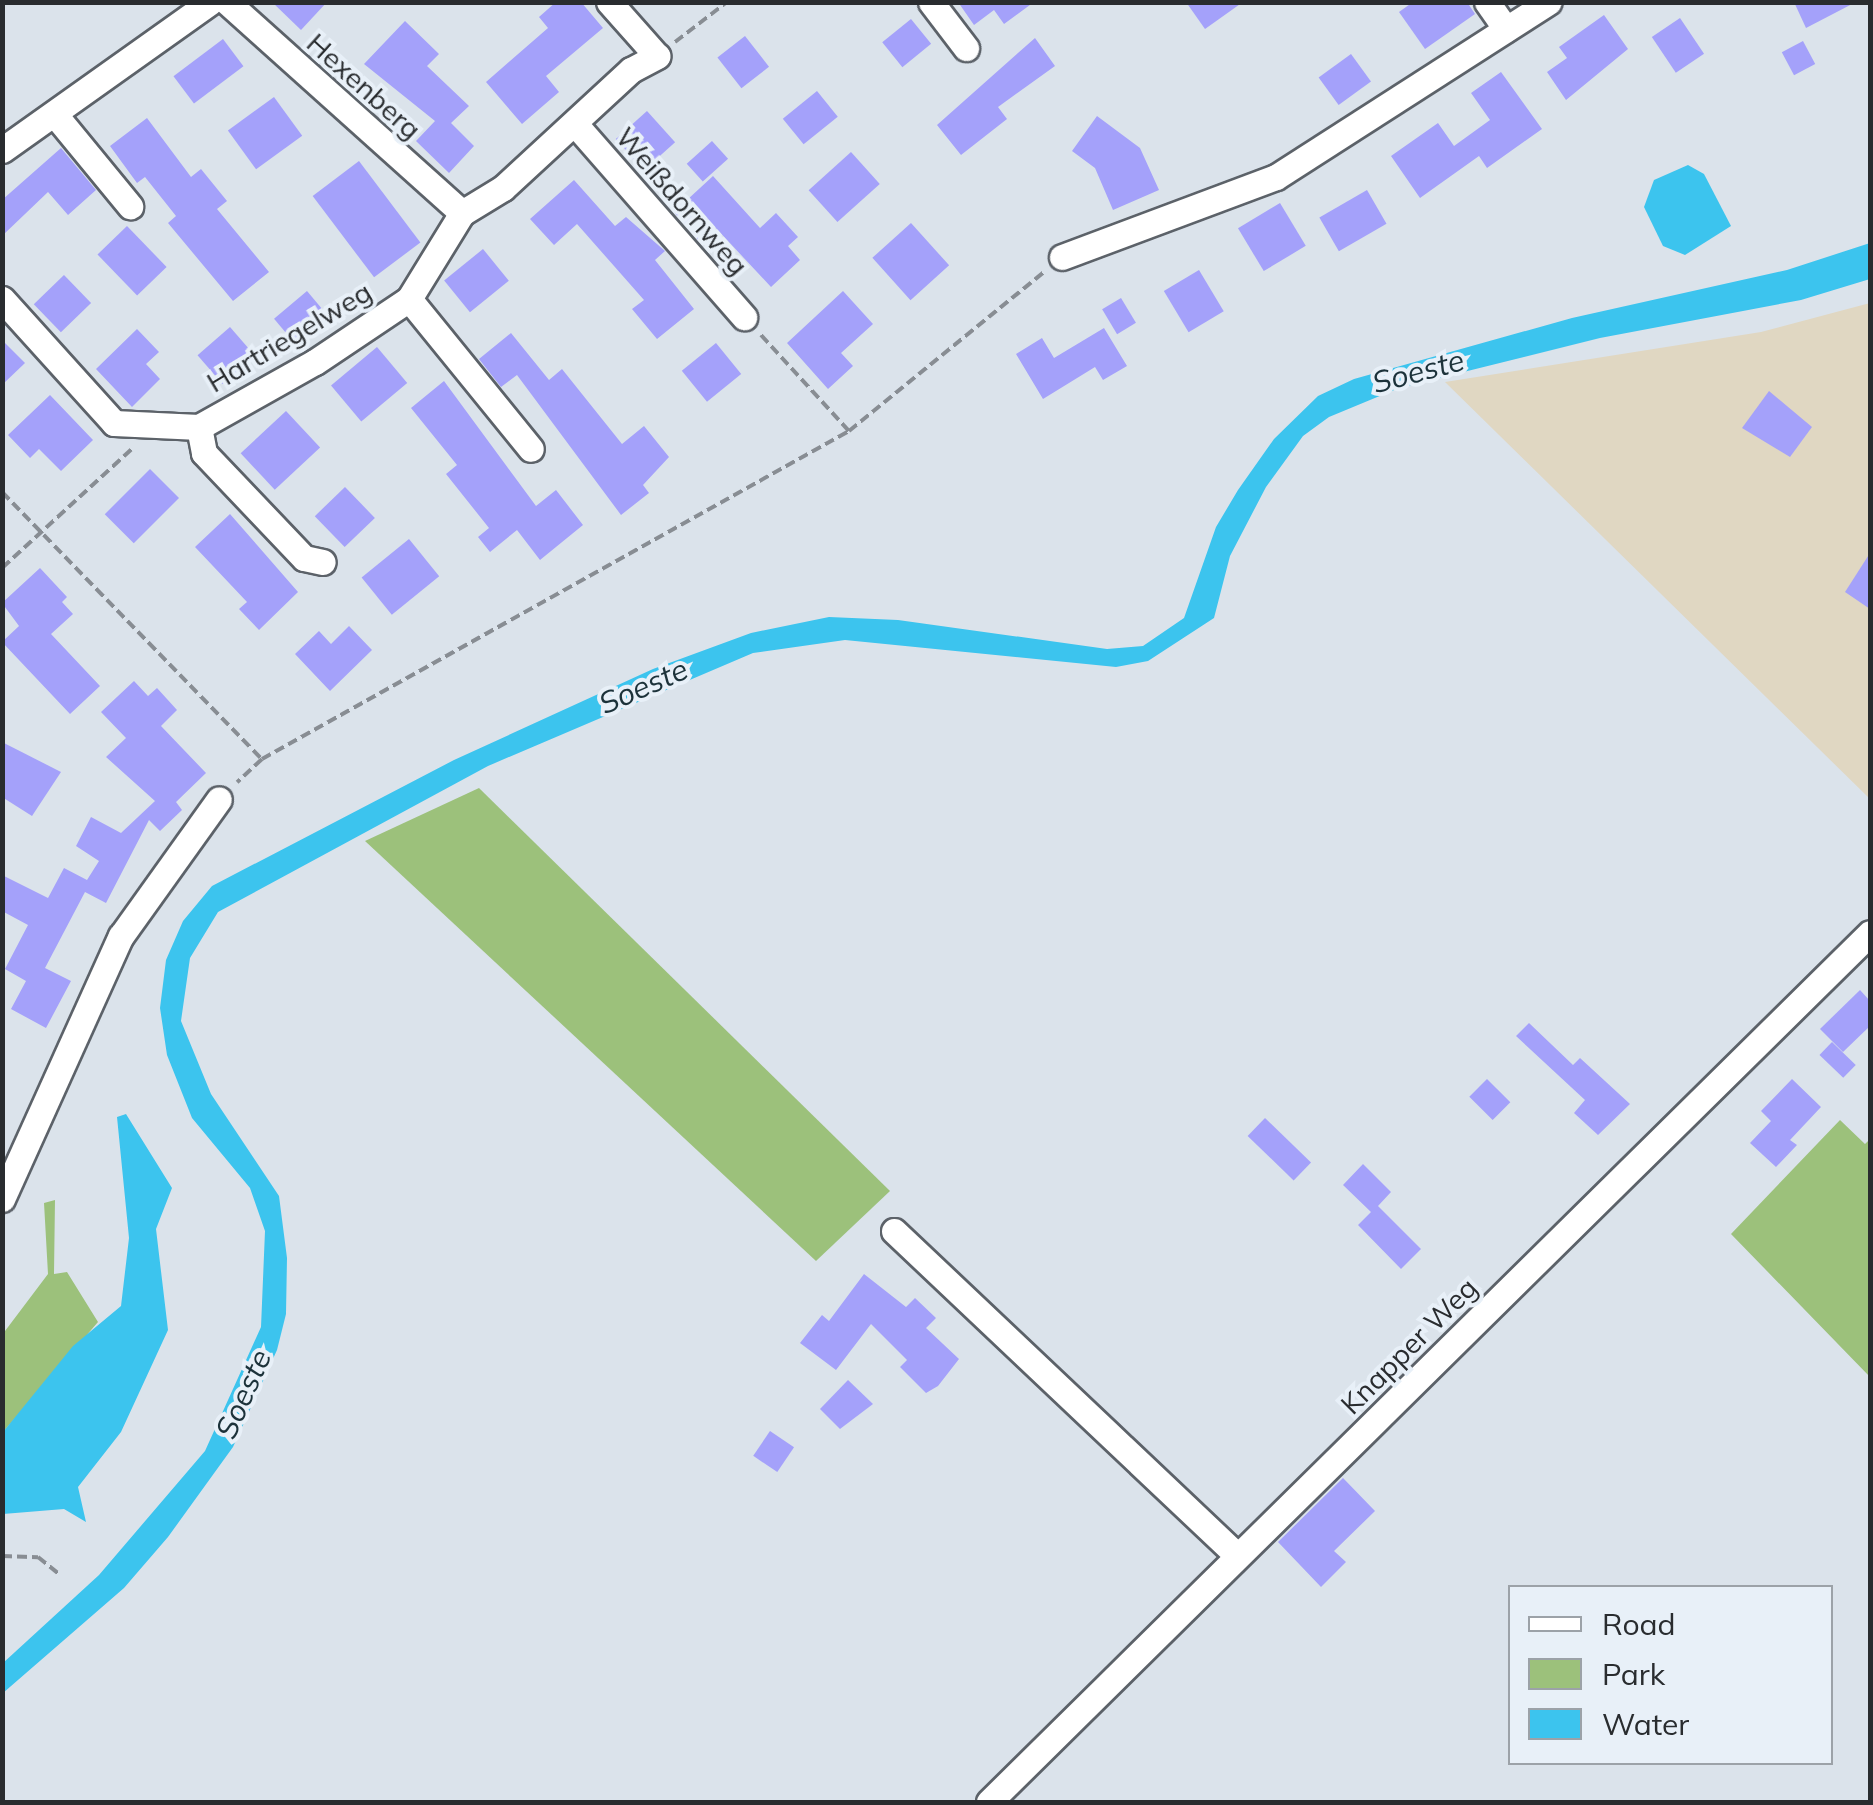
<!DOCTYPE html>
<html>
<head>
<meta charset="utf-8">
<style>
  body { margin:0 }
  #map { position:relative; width:1873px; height:1805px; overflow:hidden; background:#dbe3eb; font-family:Mulish,sans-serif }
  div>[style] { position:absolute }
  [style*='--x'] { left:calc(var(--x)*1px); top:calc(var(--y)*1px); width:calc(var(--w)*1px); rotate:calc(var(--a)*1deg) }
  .commercial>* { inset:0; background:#e0d7c2 }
  .green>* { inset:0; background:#9cc17b }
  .water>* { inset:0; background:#3cc4ee }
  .building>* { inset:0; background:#a4a1fa; transform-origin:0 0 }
  .path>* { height:4px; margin-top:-2px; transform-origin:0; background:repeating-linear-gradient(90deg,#888d93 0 10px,transparent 0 15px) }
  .roads { filter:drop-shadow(2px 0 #5c6269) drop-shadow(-2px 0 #5c6269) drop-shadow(0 2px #5c6269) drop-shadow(0 -2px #5c6269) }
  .minor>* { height:25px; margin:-12.5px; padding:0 12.5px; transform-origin:12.5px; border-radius:12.5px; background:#fff }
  span { translate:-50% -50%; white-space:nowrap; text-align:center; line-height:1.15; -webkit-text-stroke:8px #e8f0f8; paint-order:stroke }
  .street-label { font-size:28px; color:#292c2f }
  .water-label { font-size:30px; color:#1c323a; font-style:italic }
  .frame { position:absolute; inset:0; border:5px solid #292c2f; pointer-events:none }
  .legend { position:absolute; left:1508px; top:1585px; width:325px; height:180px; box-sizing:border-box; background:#e8f0f8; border:2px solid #9ca2a8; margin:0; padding:12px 18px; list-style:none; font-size:30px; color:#292c2f }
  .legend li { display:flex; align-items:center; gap:20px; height:50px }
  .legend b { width:50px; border:2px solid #9ca2a8 }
</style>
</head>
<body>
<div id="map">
  <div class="commercial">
    <i style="clip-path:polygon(1870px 303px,1870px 799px,1445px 382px,1761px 332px)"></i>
  </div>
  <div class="green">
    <i style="clip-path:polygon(479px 788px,890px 1191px,816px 1261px,365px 841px)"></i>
    <i style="clip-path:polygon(1840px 1120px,1865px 1144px,1870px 1139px,1870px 1377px,1731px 1234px)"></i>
    <i style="clip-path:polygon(55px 1200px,54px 1274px,67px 1272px,98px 1322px,3px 1432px,2px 1335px,48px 1274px,44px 1203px)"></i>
  </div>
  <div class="water">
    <i style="clip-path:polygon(1688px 165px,1704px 174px,1731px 226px,1685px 255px,1663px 246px,1644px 207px,1654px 180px)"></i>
    <i style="clip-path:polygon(1870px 243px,1870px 279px,1801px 300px,1600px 338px,1399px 388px,1329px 417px,1303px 436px,1266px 487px,1230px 556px,1214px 618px,1148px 661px,1116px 667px,845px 640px,753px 653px,488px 766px,218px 912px,190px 958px,181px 1021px,211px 1094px,279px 1196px,287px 1258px,286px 1314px,277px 1350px,233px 1447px,168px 1537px,124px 1588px,3px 1693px,3px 1663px,99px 1575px,205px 1451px,261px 1327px,265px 1231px,250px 1188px,192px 1118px,167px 1055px,160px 1008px,166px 960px,183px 921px,212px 886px,454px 760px,653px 669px,751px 633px,829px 617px,898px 620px,1107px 649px,1143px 646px,1184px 618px,1216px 527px,1238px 490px,1274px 439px,1318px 396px,1354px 379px,1572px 318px,1787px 270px)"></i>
    <i style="clip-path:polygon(126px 1114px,172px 1188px,156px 1229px,168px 1330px,121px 1432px,78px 1487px,86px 1522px,64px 1509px,3px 1514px,3px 1432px,73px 1346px,121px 1306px,129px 1238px,117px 1117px)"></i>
  </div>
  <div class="building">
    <i style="clip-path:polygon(272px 2px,327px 2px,301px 30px)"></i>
    <i style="clip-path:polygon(556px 2px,581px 2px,603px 28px,546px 76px,559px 92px,522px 124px,486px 82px,548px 28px,539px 17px)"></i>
    <i style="clip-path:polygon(958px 2px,1034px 2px,1004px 24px,994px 10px,974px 25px)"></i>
    <i style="clip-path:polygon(1186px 2px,1243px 2px,1205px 29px)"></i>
    <i style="clip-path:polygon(1413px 2px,1467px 2px,1475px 14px,1425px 49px,1399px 12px)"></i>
    <i style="clip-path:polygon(1794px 2px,1856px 2px,1806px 28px)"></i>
    <i style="clip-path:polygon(1604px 15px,1628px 49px,1566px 100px,1547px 72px,1567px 58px,1559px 47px)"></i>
    <i style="left:1680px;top:18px;width:43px;height:34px;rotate:56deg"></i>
    <i style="left:911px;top:19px;width:32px;height:37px;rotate:51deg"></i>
    <i style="clip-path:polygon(405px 21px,439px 54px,427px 66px,469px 106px,451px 123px,474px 146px,449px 173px,416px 141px,435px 121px,364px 64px)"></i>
    <i style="left:745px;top:36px;width:39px;height:35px;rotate:52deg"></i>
    <i style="clip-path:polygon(1035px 38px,1055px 66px,998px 107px,1007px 119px,961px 155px,937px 125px)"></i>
    <i style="left:223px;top:39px;width:34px;height:62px;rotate:53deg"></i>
    <i style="left:1803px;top:41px;width:26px;height:24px;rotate:62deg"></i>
    <i style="left:1351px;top:54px;width:34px;height:40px;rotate:54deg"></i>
    <i style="clip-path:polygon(1501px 72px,1542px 129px,1487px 168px,1479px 156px,1420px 198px,1391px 156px,1438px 123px,1454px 146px,1490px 120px,1471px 93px)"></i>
    <i style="left:817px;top:91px;width:33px;height:44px;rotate:51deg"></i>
    <i style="left:274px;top:97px;width:48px;height:57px;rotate:54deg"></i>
    <i style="left:647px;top:111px;width:42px;height:42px;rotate:48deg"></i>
    <i style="clip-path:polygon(1097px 116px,1140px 148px,1159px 190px,1113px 210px,1095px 168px,1072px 151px)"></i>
    <i style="clip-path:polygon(147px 118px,191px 177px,201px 169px,227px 201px,217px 209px,269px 272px,233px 301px,168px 223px,176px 216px,145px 177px,137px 183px,110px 146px)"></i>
    <i style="left:712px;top:141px;width:24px;height:34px;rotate:48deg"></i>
    <i style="clip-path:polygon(61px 148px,96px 190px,68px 215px,48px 192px,2px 236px,2px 200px)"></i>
    <i style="left:851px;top:152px;width:43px;height:57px;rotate:48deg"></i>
    <i style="left:359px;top:161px;width:102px;height:58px;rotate:53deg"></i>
    <i style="clip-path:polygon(713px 176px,760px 228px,776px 213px,798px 237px,788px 246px,800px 260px,771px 287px,714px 226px,698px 240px,674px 212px)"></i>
    <i style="clip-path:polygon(574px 180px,615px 226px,626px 217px,665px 251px,655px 260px,694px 309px,657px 339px,632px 309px,644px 300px,577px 224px,554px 245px,530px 219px)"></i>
    <i style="left:1367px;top:190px;width:39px;height:55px;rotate:60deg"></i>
    <i style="left:1280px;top:203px;width:50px;height:49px;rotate:59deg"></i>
    <i style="left:911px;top:223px;width:57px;height:52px;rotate:48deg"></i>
    <i style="left:127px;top:226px;width:57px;height:41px;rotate:46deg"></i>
    <i style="left:483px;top:249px;width:41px;height:50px;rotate:51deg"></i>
    <i style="left:1199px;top:270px;width:48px;height:41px;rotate:59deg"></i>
    <i style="left:64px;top:275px;width:39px;height:42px;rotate:46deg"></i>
    <i style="left:307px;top:291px;width:33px;height:43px;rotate:50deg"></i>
    <i style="clip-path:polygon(843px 291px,873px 324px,841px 353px,853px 366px,828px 389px,787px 343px)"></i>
    <i style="left:1121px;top:298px;width:29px;height:22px;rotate:59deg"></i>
    <i style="left:230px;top:327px;width:38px;height:43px;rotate:49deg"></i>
    <i style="clip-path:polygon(1104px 328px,1127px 366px,1103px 380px,1095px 367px,1043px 399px,1016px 354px,1042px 338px,1054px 358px)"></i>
    <i style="clip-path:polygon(137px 329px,159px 352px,146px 364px,160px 379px,132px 407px,96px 369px)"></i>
    <i style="clip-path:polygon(511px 333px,549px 380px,562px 369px,622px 444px,644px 426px,669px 457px,643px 485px,649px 493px,621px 515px,517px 375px,501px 387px,479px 359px)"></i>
    <i style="clip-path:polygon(2px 340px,25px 363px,2px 385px)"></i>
    <i style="left:716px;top:343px;width:40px;height:44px;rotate:51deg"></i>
    <i style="left:377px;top:347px;width:47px;height:60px;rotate:50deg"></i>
    <i style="clip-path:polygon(444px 381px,536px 506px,556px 490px,583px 525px,540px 560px,517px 530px,490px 552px,478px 537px,489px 528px,446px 474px,457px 465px,411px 408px)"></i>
    <i style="clip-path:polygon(1769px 391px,1812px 427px,1790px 457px,1742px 428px)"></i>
    <i style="clip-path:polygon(50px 395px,93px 440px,61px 471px,39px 449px,30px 458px,8px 435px)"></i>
    <i style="left:286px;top:411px;width:50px;height:62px;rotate:47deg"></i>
    <i style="left:150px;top:469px;width:41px;height:64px;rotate:45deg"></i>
    <i style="left:345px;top:487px;width:43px;height:42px;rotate:46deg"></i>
    <i style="clip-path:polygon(230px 514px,298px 592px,259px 630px,239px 609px,247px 602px,195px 547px)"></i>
    <i style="left:409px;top:539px;width:48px;height:61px;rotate:51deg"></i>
    <i style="clip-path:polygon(1870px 553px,1870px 609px,1845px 592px)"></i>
    <i style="clip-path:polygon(40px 568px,67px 597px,62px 602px,73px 614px,51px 634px,100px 686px,70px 714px,2px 642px,19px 626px,2px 603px)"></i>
    <i style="clip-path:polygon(349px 626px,372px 650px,330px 691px,295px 654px,319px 631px,331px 644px)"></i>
    <i style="clip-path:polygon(134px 681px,148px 696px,157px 688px,177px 710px,161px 726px,206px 773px,176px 802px,182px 810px,160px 831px,149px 820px,106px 903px,85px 892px,45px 968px,71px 981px,46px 1028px,11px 1009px,26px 981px,5px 969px,28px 925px,2px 911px,2px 875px,48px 898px,64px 868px,87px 880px,99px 861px,76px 846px,91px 817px,121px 833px,155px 801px,106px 757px,126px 738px,101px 712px)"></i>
    <i style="clip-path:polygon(2px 742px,61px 772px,32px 816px,2px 797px)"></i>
    <i style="clip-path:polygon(1860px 990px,1870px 1001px,1870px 1026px,1843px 1052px,1820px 1029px)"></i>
    <i style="clip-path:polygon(1529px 1023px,1573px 1065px,1580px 1058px,1630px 1104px,1598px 1135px,1574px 1113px,1585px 1100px,1516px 1036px)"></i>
    <i style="left:1832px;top:1042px;width:33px;height:18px;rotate:44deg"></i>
    <i style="left:1487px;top:1079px;width:33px;height:25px;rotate:45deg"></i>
    <i style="clip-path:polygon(1792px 1079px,1821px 1107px,1790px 1140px,1797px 1145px,1776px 1167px,1750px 1143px,1771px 1121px,1761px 1111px)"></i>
    <i style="left:1265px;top:1118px;width:64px;height:25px;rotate:44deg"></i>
    <i style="clip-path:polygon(1363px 1164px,1391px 1192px,1378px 1206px,1421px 1249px,1401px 1269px,1358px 1225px,1371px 1212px,1343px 1185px)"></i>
    <i style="clip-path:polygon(864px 1274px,906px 1307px,915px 1298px,936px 1318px,926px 1328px,959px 1359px,938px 1386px,926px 1393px,900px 1367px,907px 1360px,871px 1324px,836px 1370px,800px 1343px,822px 1315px,829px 1321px)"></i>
    <i style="clip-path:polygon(848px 1380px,873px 1404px,840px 1429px,820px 1409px)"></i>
    <i style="left:770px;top:1431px;width:29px;height:30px;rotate:34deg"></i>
    <i style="clip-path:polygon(1343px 1478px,1375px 1511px,1334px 1551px,1346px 1562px,1321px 1587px,1278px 1542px)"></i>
  </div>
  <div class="path">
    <i style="--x:675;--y:42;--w:66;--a:-37.6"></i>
    <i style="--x:761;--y:335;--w:130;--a:47.5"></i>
    <i style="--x:2;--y:492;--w:373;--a:45.8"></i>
    <i style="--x:262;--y:759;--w:34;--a:137"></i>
    <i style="--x:2;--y:568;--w:176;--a:-42.5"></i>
    <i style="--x:262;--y:759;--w:672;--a:-29.2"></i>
    <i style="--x:849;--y:431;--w:253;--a:-39.2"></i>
    <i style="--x:2;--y:1556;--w:36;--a:2"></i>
    <i style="--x:38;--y:1557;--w:26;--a:39"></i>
  </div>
  <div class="roads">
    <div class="minor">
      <i style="--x:227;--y:2;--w:316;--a:41.9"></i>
      <i style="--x:931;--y:2;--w:58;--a:52.7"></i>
      <i style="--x:1487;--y:2;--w:33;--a:55"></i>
      <i style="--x:56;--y:116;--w:117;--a:50.6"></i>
      <i style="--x:575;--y:124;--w:257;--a:48.8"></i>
      <i style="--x:2;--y:150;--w:255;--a:-35.4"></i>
      <i style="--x:1062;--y:257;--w:228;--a:-20.5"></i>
      <i style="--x:1276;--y:177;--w:324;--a:-32.7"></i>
      <i style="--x:2;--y:299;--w:167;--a:47.9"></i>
      <i style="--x:114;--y:423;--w:85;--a:2.7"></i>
      <i style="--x:199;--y:427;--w:133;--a:-29.3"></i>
      <i style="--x:315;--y:362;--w:113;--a:-33.8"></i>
      <i style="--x:409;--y:299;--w:101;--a:-58.4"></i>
      <i style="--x:462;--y:213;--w:48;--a:-31.4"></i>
      <i style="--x:503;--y:188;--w:174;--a:-42.7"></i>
      <i style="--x:631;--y:70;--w:30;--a:-28"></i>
      <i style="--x:657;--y:56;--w:72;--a:-131.6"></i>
      <i style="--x:409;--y:299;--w:193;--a:50.9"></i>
      <i style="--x:199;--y:427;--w:26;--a:79"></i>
      <i style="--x:204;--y:453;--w:145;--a:46.4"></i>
      <i style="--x:304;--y:558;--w:19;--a:12"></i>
      <i style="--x:2;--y:1199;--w:289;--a:-65.7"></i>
      <i style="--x:121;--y:936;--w:168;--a:-54.4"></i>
      <i style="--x:894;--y:1231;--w:473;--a:43.4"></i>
      <i style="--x:989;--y:1802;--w:1237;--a:-44.61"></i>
    </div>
  </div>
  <div class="street-label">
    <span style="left:364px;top:86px;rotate:42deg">Hexenberg</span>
    <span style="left:682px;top:201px;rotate:49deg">Weißdornweg</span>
    <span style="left:289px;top:337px;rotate:-31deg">Hartriegelweg</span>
    <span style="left:1409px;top:1346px;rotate:-45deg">Knapper Weg</span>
  </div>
  <div class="water-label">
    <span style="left:1418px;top:371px;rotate:-15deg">Soeste</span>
    <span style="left:643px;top:686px;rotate:-24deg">Soeste</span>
    <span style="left:243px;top:1394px;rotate:-66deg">Soeste</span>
  </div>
  <div class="frame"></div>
  <ul class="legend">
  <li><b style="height:12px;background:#fff"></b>Road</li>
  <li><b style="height:28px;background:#9cc17b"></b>Park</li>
  <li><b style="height:28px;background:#3cc4ee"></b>Water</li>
  </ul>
</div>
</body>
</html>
